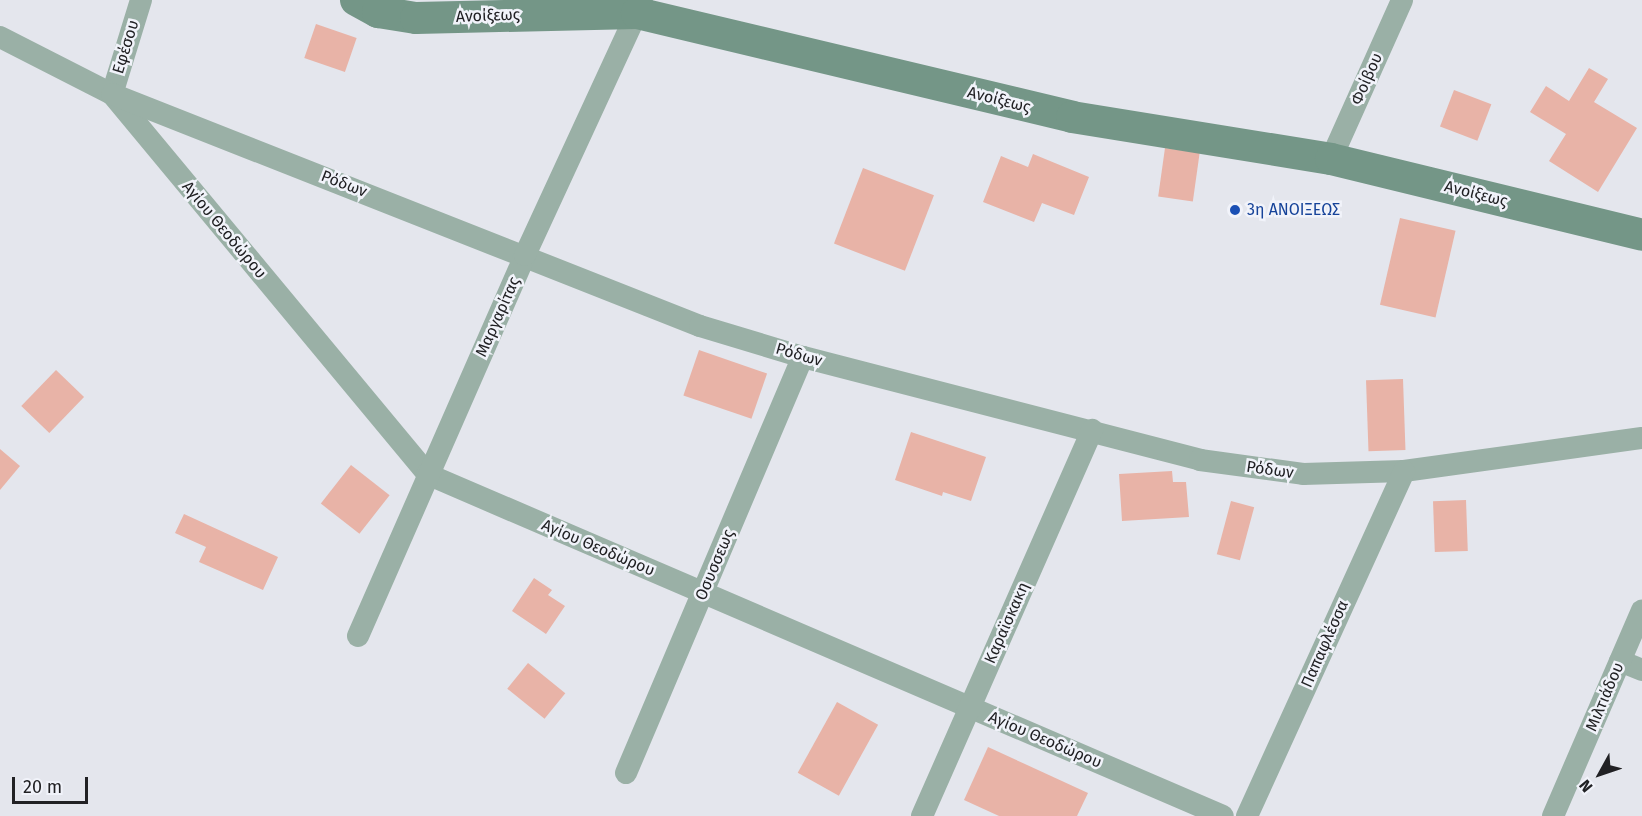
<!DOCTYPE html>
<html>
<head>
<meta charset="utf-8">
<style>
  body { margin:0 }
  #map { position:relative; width:1642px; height:816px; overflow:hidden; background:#e4e6ed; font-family:"Fira Sans",sans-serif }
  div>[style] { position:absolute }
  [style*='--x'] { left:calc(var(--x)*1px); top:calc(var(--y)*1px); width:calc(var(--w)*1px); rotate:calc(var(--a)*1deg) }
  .building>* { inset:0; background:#e8b3a7; transform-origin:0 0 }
  .street>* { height:22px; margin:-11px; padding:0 11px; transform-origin:11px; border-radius:11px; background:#9ab0a6 }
  .secondary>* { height:32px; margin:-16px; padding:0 16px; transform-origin:16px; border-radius:16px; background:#749687 }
  .dots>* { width:16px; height:16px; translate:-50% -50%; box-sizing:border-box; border:3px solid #f1f3fa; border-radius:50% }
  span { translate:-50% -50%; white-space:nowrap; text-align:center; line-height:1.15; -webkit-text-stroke:5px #f1f3fa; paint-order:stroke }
  .street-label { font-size:16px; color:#212124 }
  .transit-label { font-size:16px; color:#164399 }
  .left { translate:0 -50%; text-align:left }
  .north { position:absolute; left:1570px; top:744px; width:60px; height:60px; -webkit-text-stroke:4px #f1f3fa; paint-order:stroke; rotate:230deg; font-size:16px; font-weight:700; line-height:24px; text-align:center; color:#212124 }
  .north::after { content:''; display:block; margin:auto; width:21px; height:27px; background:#212124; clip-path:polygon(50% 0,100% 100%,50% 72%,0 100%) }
  .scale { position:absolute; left:12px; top:777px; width:76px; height:27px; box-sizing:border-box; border:3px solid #212124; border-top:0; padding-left:8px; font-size:18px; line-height:21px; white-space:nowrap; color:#212124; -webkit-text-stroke:4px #f1f3fa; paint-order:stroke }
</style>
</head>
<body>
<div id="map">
  <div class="building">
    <i style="left:316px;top:24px;width:43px;height:36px;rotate:19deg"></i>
    <i style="clip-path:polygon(1589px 68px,1608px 79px,1594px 102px,1637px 128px,1598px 192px,1549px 161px,1566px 134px,1530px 112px,1546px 86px,1569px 101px)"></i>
    <i style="left:1454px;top:90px;width:40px;height:39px;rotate:21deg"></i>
    <i style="left:1165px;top:148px;width:35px;height:49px;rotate:8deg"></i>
    <i style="clip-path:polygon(1033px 154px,1089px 177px,1074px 215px,1042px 203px,1034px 222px,983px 202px,1001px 156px,1028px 167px)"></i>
    <i style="left:863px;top:168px;width:76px;height:81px;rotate:21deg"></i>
    <i style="left:1400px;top:218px;width:57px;height:89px;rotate:13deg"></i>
    <i style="left:699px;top:350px;width:72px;height:48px;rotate:19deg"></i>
    <i style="left:56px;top:370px;width:39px;height:50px;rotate:44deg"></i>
    <i style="left:1403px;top:379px;width:71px;height:37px;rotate:88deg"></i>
    <i style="clip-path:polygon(911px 432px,986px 457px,971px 501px,943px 492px,942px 496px,895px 480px)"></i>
    <i style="clip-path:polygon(0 449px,20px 466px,0 490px)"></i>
    <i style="left:351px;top:465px;width:49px;height:49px;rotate:38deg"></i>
    <i style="clip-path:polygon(1172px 471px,1173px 482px,1186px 482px,1189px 517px,1122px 521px,1119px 474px)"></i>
    <i style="left:1466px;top:500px;width:51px;height:33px;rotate:88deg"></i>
    <i style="left:1231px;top:501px;width:24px;height:55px;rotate:15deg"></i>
    <i style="clip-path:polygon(184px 514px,278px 557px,263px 590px,199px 562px,206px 547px,175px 533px)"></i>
    <i style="clip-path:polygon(534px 578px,552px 590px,548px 595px,565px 606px,546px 634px,512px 611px)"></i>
    <i style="left:528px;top:663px;width:48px;height:33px;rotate:39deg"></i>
    <i style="left:837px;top:702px;width:47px;height:81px;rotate:29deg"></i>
    <i style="clip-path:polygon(988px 747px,1088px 793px,1077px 816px,999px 816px,964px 800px)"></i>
  </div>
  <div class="street">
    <i style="--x:141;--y:0;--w:98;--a:107.1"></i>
    <i style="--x:112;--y:94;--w:494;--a:50.3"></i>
    <i style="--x:427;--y:474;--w:866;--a:23.25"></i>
    <i style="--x:0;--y:37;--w:126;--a:27"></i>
    <i style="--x:112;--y:94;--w:632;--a:21.53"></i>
    <i style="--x:700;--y:326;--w:108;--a:16.8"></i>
    <i style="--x:803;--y:357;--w:410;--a:14.5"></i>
    <i style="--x:1200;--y:460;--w:104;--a:7.7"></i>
    <i style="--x:1303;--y:474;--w:101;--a:-1.7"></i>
    <i style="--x:1404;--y:471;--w:240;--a:-7.9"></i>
    <i style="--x:1331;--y:159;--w:174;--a:-65.9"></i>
    <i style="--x:358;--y:636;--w:416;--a:-66.3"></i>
    <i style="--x:525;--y:255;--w:279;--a:-65.2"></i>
    <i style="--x:1620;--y:661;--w:24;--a:22"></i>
    <i style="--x:626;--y:773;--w:452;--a:-67"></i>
    <i style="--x:922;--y:816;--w:422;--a:-66.2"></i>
    <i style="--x:1247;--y:816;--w:379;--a:-65.5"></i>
    <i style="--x:1553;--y:816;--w:224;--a:-66.6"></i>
  </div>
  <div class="secondary">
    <i style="--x:356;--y:0;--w:25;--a:29"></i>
    <i style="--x:378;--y:12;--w:38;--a:9"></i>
    <i style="--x:416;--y:18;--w:221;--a:-1.3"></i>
    <i style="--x:637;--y:13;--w:447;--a:13.4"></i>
    <i style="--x:1072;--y:117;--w:262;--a:9.2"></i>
    <i style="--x:1331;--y:159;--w:320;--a:13.7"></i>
  </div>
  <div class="dots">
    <i style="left:1235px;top:210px;background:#1a4fb4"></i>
  </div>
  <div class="street-label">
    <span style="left:488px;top:16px;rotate:-2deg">Ανοίξεως</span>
    <span style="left:126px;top:47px;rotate:-73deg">Εφέσου</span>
    <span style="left:1367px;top:79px;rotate:-66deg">Φοίβου</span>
    <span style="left:999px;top:100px;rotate:14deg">Ανοίξεως</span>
    <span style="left:344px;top:184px;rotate:21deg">Ρόδων</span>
    <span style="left:1476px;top:194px;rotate:14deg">Ανοίξεως</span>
    <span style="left:224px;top:230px;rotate:50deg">Αγίου Θεοδώρου</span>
    <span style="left:498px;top:317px;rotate:-66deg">Μαργαρίτας</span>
    <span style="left:799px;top:355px;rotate:16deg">Ρόδων</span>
    <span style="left:1270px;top:470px;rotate:8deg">Ρόδων</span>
    <span style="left:598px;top:548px;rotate:23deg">Αγίου Θεοδώρου</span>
    <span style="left:715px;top:565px;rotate:-67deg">Οσυσσεως</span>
    <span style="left:1007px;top:623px;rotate:-66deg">Καραϊσκακη</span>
    <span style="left:1325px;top:644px;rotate:-66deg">Παπαφλέσσα</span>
    <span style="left:1605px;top:697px;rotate:-67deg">Μιλτιάδου</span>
    <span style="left:1045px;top:740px;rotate:23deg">Αγίου Θεοδώρου</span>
  </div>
  <div class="transit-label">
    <span class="left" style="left:1247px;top:210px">3η ΑΝΟΙΞΕΩΣ</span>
  </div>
  <div class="north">N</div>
  <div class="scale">20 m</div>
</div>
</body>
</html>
